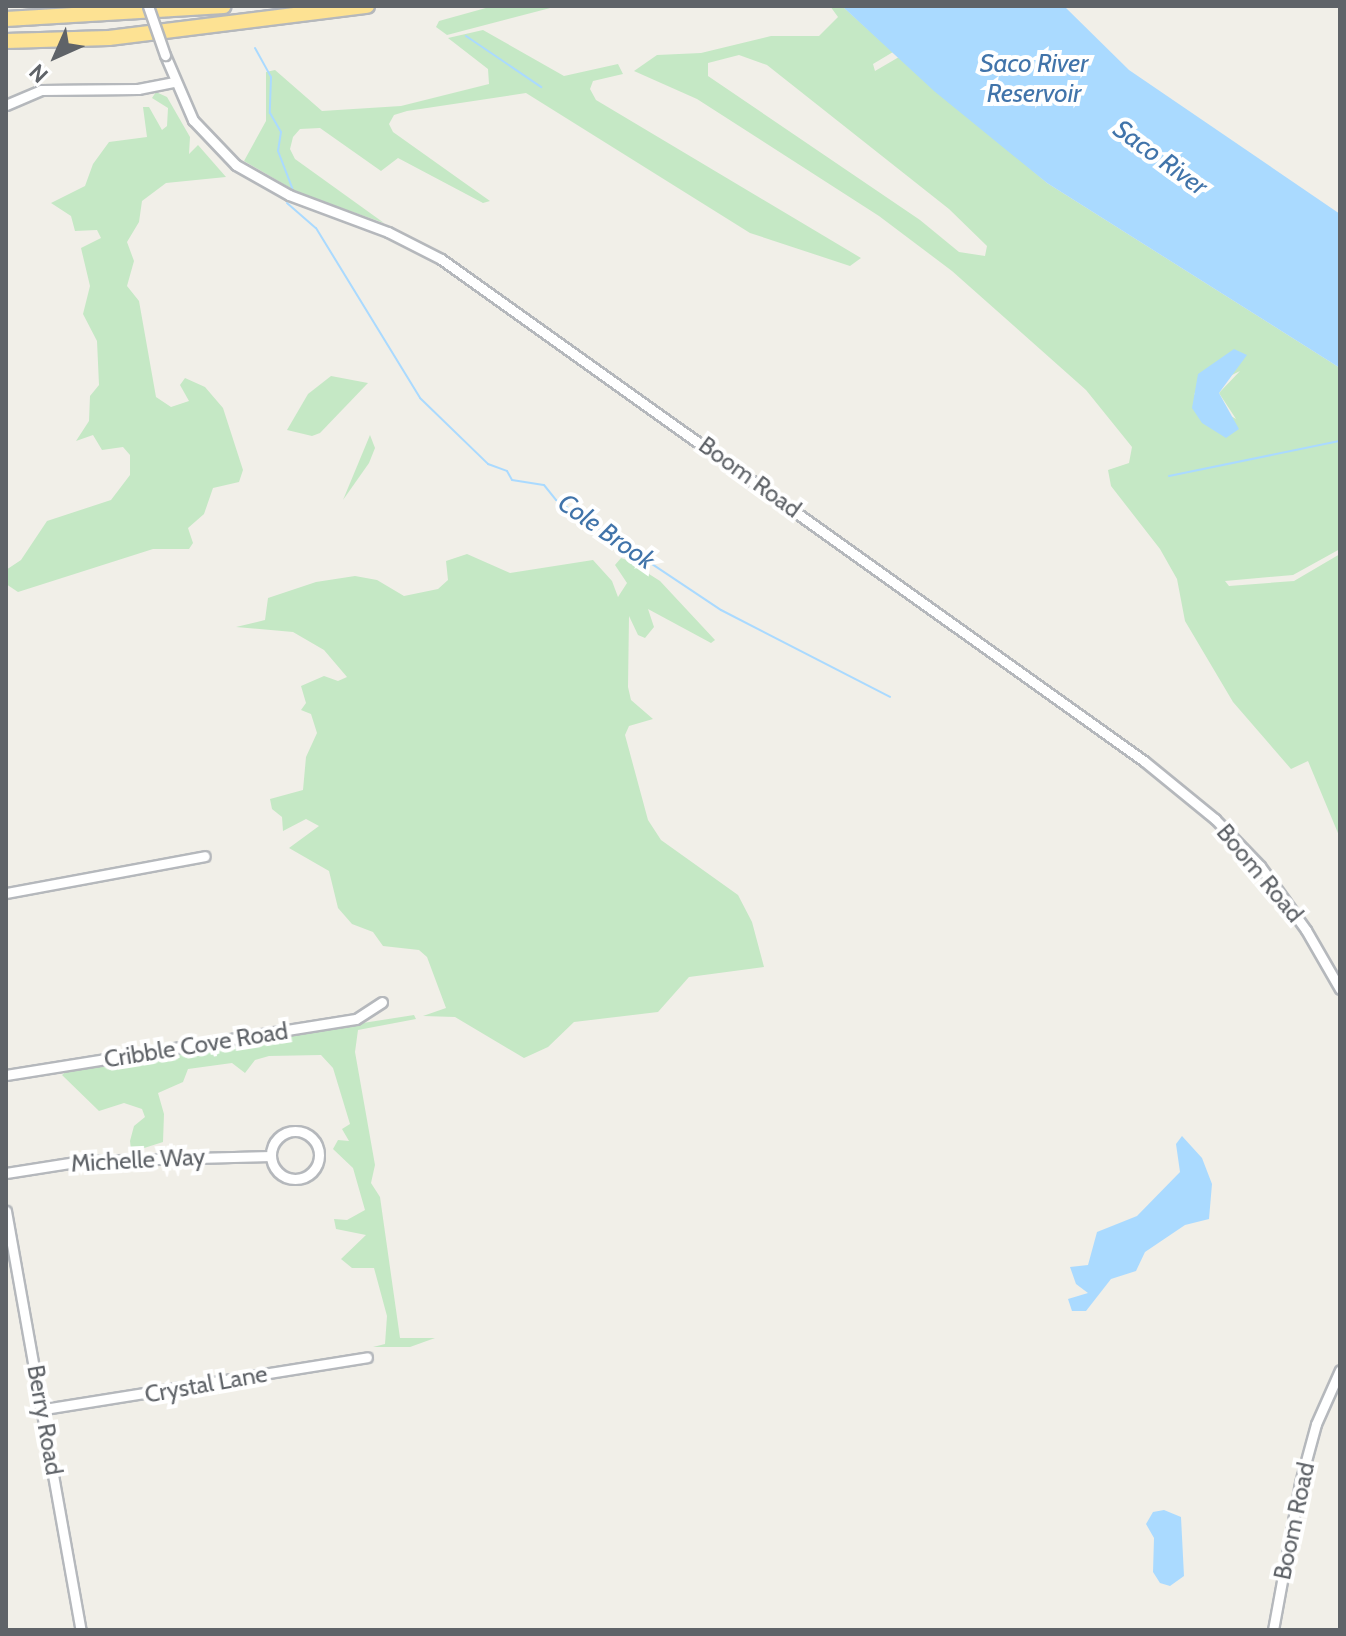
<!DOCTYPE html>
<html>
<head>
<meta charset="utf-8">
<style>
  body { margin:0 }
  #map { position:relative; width:1346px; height:1636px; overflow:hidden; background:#f1efe8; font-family:Cabin,sans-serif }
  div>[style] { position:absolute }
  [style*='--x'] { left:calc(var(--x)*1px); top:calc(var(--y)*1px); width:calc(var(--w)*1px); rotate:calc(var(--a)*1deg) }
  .green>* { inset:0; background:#c5e8c5 }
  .water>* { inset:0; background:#aadaff }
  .stream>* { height:2px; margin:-1px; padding:0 1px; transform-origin:1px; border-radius:1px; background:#aadaff }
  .roads { filter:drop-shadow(2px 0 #b5b8bc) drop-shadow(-2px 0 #b5b8bc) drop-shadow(0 2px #b5b8bc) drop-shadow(0 -2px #b5b8bc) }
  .minor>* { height:9px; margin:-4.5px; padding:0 4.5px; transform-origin:4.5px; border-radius:4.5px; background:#fff }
  .minor>.ring { margin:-4.5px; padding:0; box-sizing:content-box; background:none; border:9px solid #fff; border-radius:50% }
  .highway>* { height:14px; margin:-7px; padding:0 7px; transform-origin:7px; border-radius:7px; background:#fde293 }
  .bridges { filter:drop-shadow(2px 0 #b5b8bc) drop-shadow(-2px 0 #b5b8bc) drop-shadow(0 2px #b5b8bc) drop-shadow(0 -2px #b5b8bc) }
  .minor-bridge>* { height:9px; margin:-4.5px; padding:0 4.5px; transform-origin:4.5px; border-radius:4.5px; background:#fff }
  span { translate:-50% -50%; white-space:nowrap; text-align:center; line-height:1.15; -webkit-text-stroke:8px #fff; paint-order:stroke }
  .street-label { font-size:24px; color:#5f6368 }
  .water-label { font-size:26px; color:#4174aa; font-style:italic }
  .frame { position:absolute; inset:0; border:8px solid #5f6368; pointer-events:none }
  .north { position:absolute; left:16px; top:16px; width:80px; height:80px; -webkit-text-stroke:6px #fff; paint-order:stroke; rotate:225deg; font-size:22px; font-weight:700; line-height:32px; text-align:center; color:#5f6368 }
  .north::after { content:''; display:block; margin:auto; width:28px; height:36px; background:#5f6368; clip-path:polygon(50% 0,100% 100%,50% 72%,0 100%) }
</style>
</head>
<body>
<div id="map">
  <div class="green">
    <i style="clip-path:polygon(493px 6px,558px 6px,447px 35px,436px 27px,439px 21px)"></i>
    <i style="clip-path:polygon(evenodd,830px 6px,842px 6px,893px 52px,873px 64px,875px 71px,899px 57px,1047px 183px,1340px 368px,1340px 549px,1293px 575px,1225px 581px,1229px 586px,1294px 581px,1340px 554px,1340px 838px,1308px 761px,1291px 769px,1233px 702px,1185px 621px,1177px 579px,1160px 549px,1111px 486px,1108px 470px,1129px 463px,1132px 447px,1086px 390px,952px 271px,879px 216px,697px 99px,634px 71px,657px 55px,701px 53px,771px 36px,819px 36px,838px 17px,830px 6px,739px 55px,767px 65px,949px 209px,987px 246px,985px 256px,959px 252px,920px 220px,708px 76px,708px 63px,739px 55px,830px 6px,1240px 371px,1219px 393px,1236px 419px,1194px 394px,1240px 371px)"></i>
    <i style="clip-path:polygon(483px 30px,564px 76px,618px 64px,623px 74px,593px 81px,590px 89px,596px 100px,861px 258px,850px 266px,750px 233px,526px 93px,407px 111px,394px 115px,389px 124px,393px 132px,490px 201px,483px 203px,398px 158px,381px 171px,320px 128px,300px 129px,293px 137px,290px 149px,295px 159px,384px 223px,299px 193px,244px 161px,266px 121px,266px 72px,275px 70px,322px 111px,401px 106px,489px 84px,488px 69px,448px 38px)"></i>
    <i style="clip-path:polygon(156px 92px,167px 97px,190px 137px,189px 154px,198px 145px,226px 177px,166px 183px,142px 201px,139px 222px,127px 242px,134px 261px,127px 286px,139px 301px,156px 397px,171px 407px,189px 401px,180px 385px,185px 378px,205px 387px,223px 408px,243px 470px,239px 482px,213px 488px,204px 514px,188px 528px,193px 543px,189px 549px,153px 549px,18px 592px,6px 584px,6px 570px,21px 560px,47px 521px,111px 500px,130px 475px,130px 455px,123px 447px,102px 450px,93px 435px,76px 441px,89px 421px,90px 396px,99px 385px,97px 341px,83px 314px,90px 286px,81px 248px,101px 238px,97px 230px,75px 231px,71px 216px,51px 203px,85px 186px,93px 164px,109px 142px,147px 137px,143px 107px,149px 107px,162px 130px,167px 126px,168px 108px,152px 98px)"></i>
    <i style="clip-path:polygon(331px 376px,368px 383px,320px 433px,312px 436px,287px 430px,308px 394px)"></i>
    <i style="clip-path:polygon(370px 435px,375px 448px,369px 463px,343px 500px)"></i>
    <i style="clip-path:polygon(467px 554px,510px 573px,593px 560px,612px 581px,618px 597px,627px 583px,615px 565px,621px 558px,627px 560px,660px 581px,715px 640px,711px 643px,648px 609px,654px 627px,645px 638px,638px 635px,629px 616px,628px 687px,631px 700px,653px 719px,629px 726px,625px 735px,648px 820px,661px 840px,738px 895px,752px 922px,764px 967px,689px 977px,658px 1012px,574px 1022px,548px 1047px,524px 1058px,455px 1017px,423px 1016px,446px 1008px,427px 957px,419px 950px,383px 946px,373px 932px,352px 924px,338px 908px,329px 871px,289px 848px,319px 826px,306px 819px,283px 831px,282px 817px,272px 809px,270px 799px,303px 790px,306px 757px,317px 733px,311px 714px,301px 710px,306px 703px,301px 686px,324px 676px,338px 681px,347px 677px,324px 650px,293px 632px,236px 627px,265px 620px,268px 598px,316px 582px,355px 576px,377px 580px,404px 596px,438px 589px,448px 580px,446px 561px)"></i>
    <i style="clip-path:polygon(414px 1015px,416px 1019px,358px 1030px,355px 1052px,375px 1165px,371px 1183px,380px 1197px,400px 1338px,435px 1338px,410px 1347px,373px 1347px,385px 1344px,387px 1316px,374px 1268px,352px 1268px,341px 1259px,366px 1235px,336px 1229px,334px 1219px,347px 1220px,365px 1210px,353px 1168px,333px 1149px,338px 1140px,349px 1141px,342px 1129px,350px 1124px,333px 1068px,321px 1055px,269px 1056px,255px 1060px,245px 1073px,232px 1063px,188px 1069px,183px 1082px,158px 1093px,164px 1114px,163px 1142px,141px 1149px,131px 1149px,130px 1141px,134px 1126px,145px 1117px,142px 1109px,124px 1103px,99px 1111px,62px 1075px,69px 1069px)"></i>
  </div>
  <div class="water">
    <i style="clip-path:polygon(842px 6px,1064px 6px,1129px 70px,1340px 214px,1340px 368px,1047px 183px,934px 91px)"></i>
    <i style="clip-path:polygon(1234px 349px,1247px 355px,1219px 393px,1239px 429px,1226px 438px,1202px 423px,1192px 408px,1198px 374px)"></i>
    <i style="clip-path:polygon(1182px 1136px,1202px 1158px,1212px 1184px,1209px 1219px,1185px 1225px,1145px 1252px,1136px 1271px,1111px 1279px,1086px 1311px,1072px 1311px,1068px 1299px,1088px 1293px,1076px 1284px,1070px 1267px,1088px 1265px,1097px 1232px,1137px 1216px,1180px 1172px,1176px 1144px)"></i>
    <i style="clip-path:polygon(1164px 1510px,1181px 1517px,1184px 1576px,1170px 1586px,1160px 1583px,1153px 1572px,1154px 1538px,1146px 1524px,1153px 1512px)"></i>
  </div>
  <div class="stream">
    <i style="--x:466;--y:36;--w:91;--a:34.2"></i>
    <i style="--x:255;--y:48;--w:33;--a:61"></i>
    <i style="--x:271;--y:77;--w:36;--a:92"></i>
    <i style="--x:270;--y:113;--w:22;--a:60"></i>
    <i style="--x:281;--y:132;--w:19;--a:99"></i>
    <i style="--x:278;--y:151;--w:40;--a:69"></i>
    <i style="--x:287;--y:203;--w:38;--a:41"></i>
    <i style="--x:316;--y:228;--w:199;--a:58.5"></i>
    <i style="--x:420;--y:398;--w:95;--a:44.1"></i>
    <i style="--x:488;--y:464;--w:20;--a:20"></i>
    <i style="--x:507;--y:471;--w:10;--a:61"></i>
    <i style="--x:512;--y:480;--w:32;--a:9"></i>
    <i style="--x:544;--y:485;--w:19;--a:51"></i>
    <i style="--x:556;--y:500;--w:198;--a:33.7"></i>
    <i style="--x:721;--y:610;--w:190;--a:27.2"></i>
    <i style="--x:1169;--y:476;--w:175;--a:-11.6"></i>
  </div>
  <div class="roads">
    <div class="minor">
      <i style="--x:165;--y:55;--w:71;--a:66.7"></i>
      <i style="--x:193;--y:120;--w:62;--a:46.3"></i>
      <i style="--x:236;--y:165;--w:61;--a:29.5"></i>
      <i style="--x:289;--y:195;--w:106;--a:20.5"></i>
      <i style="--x:388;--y:232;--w:59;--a:27"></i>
      <i style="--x:441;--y:259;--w:864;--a:35.53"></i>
      <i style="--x:1144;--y:761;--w:92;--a:39.2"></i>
      <i style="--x:1215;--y:819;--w:65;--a:46.2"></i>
      <i style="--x:1260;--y:866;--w:79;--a:54.3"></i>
      <i style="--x:1306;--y:930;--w:68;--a:60"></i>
      <i style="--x:6;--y:105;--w:38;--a:-23"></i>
      <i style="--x:41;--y:90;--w:97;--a:-0.6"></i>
      <i style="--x:138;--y:89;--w:37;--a:-11"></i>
      <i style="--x:6;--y:893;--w:202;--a:-10.5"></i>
      <i style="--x:6;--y:1075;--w:354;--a:-9.1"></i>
      <i style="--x:356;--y:1019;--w:31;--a:-33"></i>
      <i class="ring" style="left:271px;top:1131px;width:39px;height:39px"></i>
      <i style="--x:6;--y:1173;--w:77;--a:-9"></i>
      <i style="--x:82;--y:1161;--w:189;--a:-1.5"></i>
      <i style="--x:6;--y:1211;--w:426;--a:79.9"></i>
      <i style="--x:44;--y:1409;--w:327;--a:-9.1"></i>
      <i style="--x:1273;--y:1630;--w:149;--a:-79.6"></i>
      <i style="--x:1300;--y:1483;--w:61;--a:-74.8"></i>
      <i style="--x:1316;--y:1424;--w:59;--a:-66"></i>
    </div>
    <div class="highway">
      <i style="--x:6;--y:19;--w:218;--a:-3.4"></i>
      <i style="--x:6;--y:41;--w:103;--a:-1.7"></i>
      <i style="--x:109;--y:38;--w:260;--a:-7.1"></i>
    </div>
  </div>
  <div class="bridges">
    <div class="minor-bridge">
      <i style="--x:148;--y:6;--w:52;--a:70.9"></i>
    </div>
  </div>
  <div class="street-label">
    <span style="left:750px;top:477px;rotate:36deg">Boom Road</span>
    <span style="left:1260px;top:873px;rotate:50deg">Boom Road</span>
    <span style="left:196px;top:1045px;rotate:-9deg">Cribble Cove Road</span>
    <span style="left:138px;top:1160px;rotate:-3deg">Michelle Way</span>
    <span style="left:206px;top:1384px;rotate:-10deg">Crystal Lane</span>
    <span style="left:45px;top:1420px;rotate:80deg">Berry Road</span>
    <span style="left:1294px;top:1521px;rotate:-78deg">Boom Road</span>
  </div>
  <div class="water-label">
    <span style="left:1034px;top:79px">Saco River<br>Reservoir</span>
    <span style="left:1160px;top:158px;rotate:36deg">Saco River</span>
    <span style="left:606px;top:532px;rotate:35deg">Cole Brook</span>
  </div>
  <div class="frame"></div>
  <div class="north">N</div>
</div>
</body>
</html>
